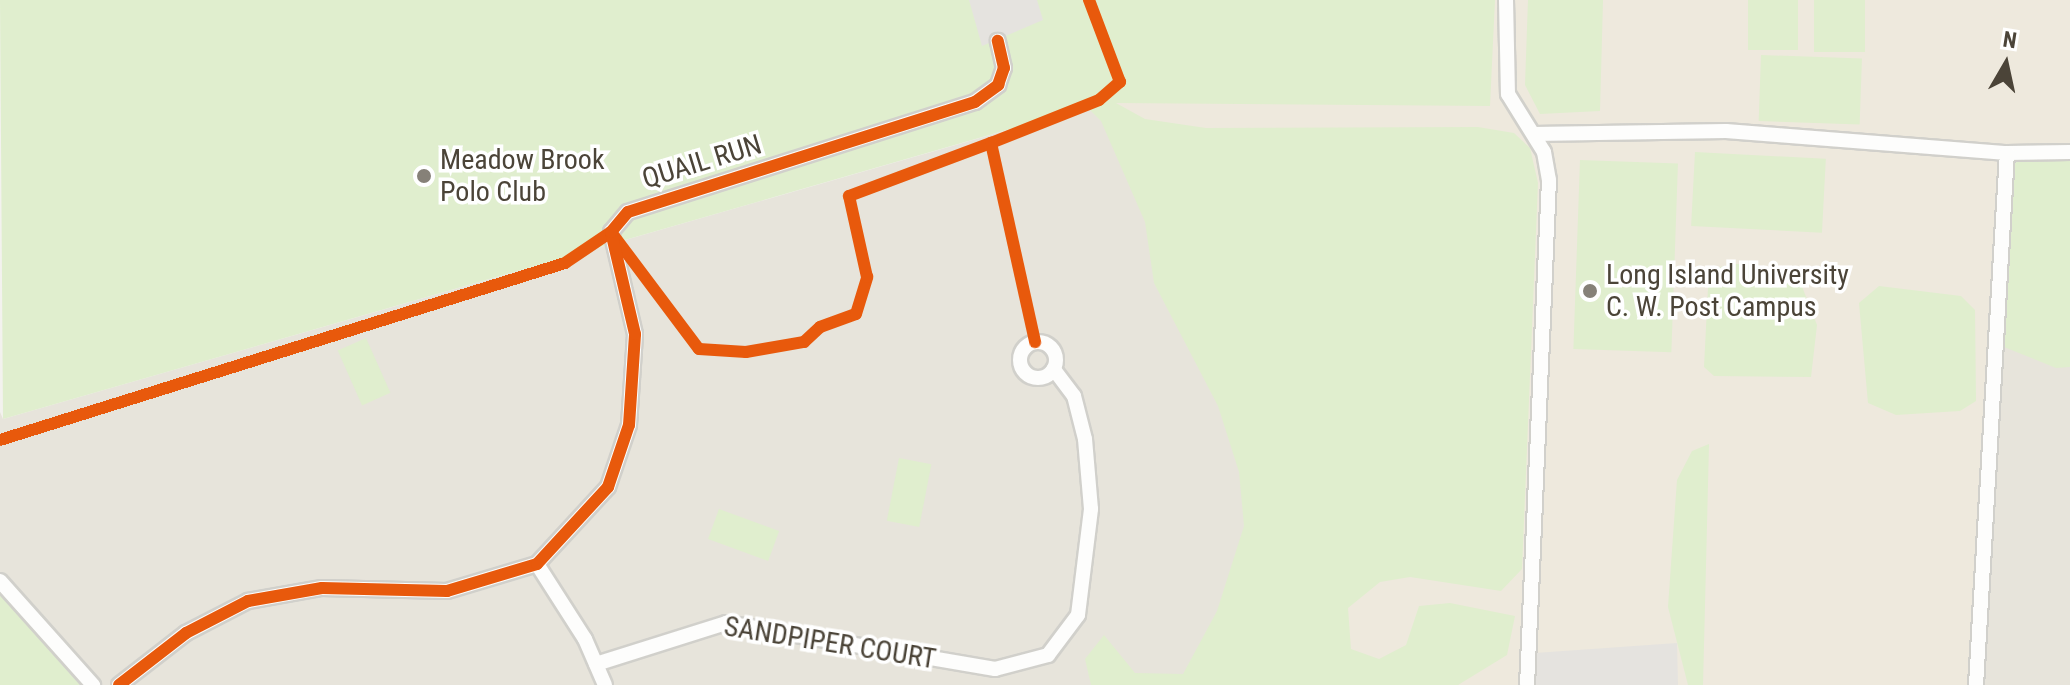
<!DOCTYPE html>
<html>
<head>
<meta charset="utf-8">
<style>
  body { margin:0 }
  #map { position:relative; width:2070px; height:685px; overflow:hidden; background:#f3f2ee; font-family:"Roboto Condensed",sans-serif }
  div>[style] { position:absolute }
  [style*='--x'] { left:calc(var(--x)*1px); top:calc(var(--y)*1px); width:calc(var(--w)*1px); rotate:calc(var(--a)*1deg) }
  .residential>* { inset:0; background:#e7e4db }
  .education>* { inset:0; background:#eee9dd }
  .green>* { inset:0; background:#e0eece; transform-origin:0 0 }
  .parking>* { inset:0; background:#e5e3df }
  .roads { filter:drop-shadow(2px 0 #d1d0cb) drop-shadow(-2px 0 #d1d0cb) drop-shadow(0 2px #d1d0cb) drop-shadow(0 -2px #d1d0cb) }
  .street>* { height:14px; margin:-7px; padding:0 7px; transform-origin:7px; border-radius:7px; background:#fdfdfc }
  .street>.ring { margin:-7px; padding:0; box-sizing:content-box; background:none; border:14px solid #fdfdfc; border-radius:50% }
  .cycleway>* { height:12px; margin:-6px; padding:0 6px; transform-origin:6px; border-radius:6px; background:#e8590c }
  .dots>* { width:22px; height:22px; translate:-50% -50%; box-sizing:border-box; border:4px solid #fff; border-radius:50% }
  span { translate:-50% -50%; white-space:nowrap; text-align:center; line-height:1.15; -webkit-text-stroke:7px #fff; paint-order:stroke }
  .poi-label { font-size:28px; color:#4b4438 }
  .left { translate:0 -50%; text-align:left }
  .street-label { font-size:28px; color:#4b4438 }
  .north { position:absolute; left:1966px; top:24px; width:80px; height:80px; -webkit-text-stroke:6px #fff; paint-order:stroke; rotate:9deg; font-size:22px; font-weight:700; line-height:32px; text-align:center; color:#4b4438 }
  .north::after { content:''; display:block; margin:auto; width:28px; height:36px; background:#4b4438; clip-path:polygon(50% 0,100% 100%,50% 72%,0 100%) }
</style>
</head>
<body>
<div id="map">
  <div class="residential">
    <i style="clip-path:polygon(2070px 0,2070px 685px,1976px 685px,1999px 153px)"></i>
    <i style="clip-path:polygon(1105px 102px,1288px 530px,1211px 685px,93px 685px,0 581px,0 412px,3px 419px)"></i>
  </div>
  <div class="education">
    <i style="clip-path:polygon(1073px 0,2070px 0,2070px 154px,1999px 153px,1976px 685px,1211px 685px,1288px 530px)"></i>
  </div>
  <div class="green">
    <i style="clip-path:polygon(0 0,1495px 0,1490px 106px,1116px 103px,1145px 119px,1206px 128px,1478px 127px,1514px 133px,1530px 148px,1538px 183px,1522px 569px,1501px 591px,1410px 577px,1380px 582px,1348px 608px,1351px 649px,1379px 659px,1406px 645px,1419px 606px,1450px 603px,1515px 616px,1507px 655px,1458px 685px,1091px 685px,1085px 659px,1104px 635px,1135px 673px,1183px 674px,1217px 611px,1244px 526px,1239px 472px,1218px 406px,1154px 283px,1145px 222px,1101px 121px,1087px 107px,3px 419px)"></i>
    <i style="clip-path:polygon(1528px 0,1603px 0,1600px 111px,1540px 114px,1525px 85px)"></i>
    <i style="left:1748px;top:0;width:50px;height:50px"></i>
    <i style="left:1814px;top:0;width:51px;height:52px"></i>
    <i style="left:1761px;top:55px;width:101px;height:66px;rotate:2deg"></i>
    <i style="left:1695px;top:152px;width:131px;height:74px;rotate:3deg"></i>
    <i style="clip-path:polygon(2070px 154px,2070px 367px,2056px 368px,2004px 347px,2010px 156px)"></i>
    <i style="left:1580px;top:160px;width:98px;height:189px;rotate:2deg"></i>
    <i style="clip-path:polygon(1736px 264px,1762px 266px,1801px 284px,1817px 325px,1811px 377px,1714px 376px,1704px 367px,1709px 269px)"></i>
    <i style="clip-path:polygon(1879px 286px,1961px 296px,1975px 310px,1976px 401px,1960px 411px,1896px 415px,1868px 403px,1859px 303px)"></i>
    <i style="left:366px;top:338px;width:60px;height:31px;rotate:66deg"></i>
    <i style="clip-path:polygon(1709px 444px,1703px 685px,1688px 685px,1668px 607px,1677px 480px,1692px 451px)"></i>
    <i style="left:899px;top:458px;width:33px;height:64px;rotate:11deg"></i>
    <i style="left:719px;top:509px;width:64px;height:32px;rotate:20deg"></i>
    <i style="clip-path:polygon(0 581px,93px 685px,0 685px)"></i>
  </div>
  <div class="parking">
    <i style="clip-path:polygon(969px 0,1037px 0,1043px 20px,982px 46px)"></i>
    <i style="clip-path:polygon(1677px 643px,1678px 685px,1534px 685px,1535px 653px)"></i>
  </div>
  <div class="roads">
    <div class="street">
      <i style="--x:1506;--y:0;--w:94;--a:88.8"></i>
      <i style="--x:1508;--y:94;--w:68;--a:58.2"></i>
      <i style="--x:1544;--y:152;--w:28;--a:80"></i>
      <i style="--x:1549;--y:180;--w:505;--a:92.49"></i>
      <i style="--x:1534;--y:134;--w:192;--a:-0.9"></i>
      <i style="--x:1726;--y:131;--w:282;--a:4.5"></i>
      <i style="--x:2007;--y:153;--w:63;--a:-0.9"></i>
      <i class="ring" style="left:1020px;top:342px;width:22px;height:22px"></i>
      <i style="--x:537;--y:564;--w:89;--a:57.4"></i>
      <i style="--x:585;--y:639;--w:50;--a:66.5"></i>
      <i style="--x:0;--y:581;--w:140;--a:48.2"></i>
      <i style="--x:596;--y:664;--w:136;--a:-17.5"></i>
      <i style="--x:726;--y:623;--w:273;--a:9.7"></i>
      <i style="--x:995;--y:669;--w:55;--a:-14.8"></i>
      <i style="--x:1048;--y:655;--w:50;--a:-53.1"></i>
      <i style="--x:1078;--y:615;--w:107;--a:-83"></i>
      <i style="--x:1091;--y:509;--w:70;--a:-94.9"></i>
      <i style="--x:1085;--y:439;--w:44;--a:-104.3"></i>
      <i style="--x:1074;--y:396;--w:34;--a:-127"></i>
      <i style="--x:119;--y:685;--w:85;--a:-37.8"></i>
      <i style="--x:186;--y:633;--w:70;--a:-27.3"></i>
      <i style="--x:248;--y:601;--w:75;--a:-10"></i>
      <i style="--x:322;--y:588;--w:125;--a:1.4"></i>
      <i style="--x:447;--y:591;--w:94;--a:-16.7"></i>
      <i style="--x:537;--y:564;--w:105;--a:-47.3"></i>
      <i style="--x:608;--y:487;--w:65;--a:-71.3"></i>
      <i style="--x:629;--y:425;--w:91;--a:-86.2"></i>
      <i style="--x:635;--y:334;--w:105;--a:-103.2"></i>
      <i style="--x:611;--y:232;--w:26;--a:-50"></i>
      <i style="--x:628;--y:212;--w:364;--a:-17.6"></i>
      <i style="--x:975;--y:102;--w:29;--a:-36"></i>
      <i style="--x:998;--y:85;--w:18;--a:-71"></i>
      <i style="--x:1004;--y:68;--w:28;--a:-103"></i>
      <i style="--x:1976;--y:685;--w:533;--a:-86.67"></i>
    </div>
  </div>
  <div class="cycleway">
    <i style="--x:991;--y:143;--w:116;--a:-21.7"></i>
    <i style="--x:1099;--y:100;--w:28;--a:-41"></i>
    <i style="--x:1120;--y:82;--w:88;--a:-110.7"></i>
    <i style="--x:0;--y:440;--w:592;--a:-17.39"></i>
    <i style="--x:565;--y:263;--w:55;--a:-34"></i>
    <i style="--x:611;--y:232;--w:146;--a:53.1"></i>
    <i style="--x:699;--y:349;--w:47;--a:3.7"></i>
    <i style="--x:746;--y:352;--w:59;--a:-9.8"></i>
    <i style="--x:804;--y:342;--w:22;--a:-43"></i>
    <i style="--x:820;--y:327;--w:38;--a:-20"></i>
    <i style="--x:856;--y:314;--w:39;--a:-73"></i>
    <i style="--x:867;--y:277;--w:83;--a:-102.5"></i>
    <i style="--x:849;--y:196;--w:152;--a:-20.5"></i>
    <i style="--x:991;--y:143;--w:204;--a:77.5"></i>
    <i style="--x:119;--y:685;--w:85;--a:-37.8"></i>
    <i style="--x:186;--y:633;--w:70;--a:-27.3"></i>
    <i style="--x:248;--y:601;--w:75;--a:-10"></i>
    <i style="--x:322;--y:588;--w:125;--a:1.4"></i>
    <i style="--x:447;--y:591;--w:94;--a:-16.7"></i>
    <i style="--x:537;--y:564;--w:105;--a:-47.3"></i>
    <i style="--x:608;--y:487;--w:65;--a:-71.3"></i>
    <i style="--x:629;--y:425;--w:91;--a:-86.2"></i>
    <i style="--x:635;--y:334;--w:105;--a:-103.2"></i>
    <i style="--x:611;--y:232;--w:26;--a:-50"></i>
    <i style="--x:628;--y:212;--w:364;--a:-17.6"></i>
    <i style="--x:975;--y:102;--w:29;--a:-36"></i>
    <i style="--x:998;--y:85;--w:18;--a:-71"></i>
    <i style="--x:1004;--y:68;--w:28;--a:-103"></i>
  </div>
  <div class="dots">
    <i style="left:424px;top:176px;background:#868178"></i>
    <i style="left:1590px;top:291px;background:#868178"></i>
  </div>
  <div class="poi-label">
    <span class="left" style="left:440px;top:176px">Meadow Brook<br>Polo Club</span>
    <span class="left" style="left:1606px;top:291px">Long Island University<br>C. W. Post Campus</span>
  </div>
  <div class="street-label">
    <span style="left:702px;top:162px;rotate:-17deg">QUAIL RUN</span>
    <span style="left:830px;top:643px;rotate:9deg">SANDPIPER COURT</span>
  </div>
  <div class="north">N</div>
</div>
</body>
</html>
